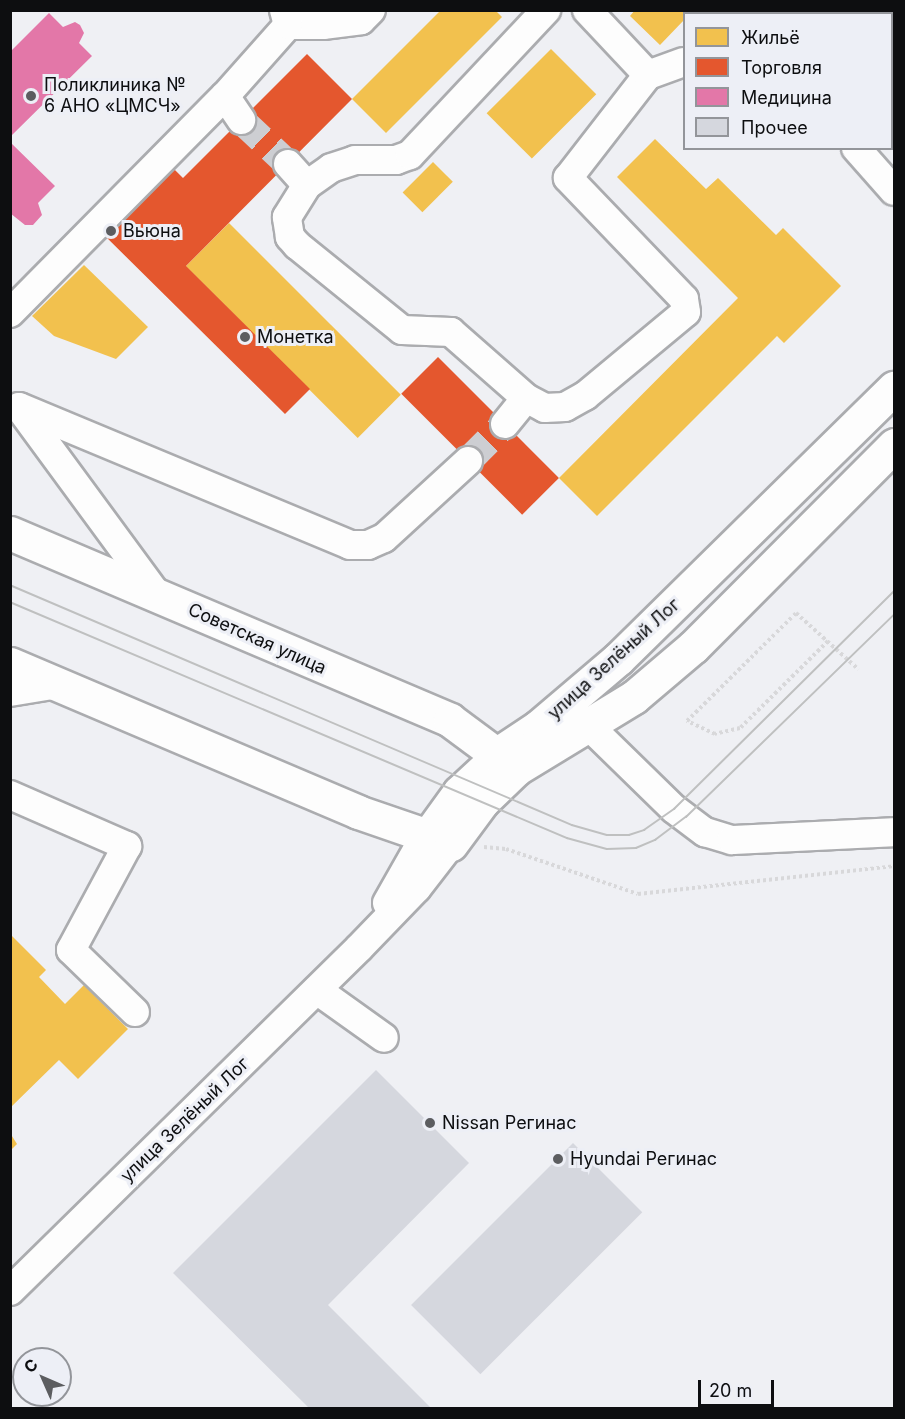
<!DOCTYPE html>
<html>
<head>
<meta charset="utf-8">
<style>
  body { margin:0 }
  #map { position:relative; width:905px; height:1419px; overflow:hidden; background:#eff0f4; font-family:Inter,sans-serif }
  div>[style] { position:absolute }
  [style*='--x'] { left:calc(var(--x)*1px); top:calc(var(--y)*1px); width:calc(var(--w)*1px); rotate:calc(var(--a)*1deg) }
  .homes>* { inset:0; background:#f2c14e; transform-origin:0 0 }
  .shops>* { inset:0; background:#e4572e; transform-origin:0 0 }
  .health>* { inset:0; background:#e377a8 }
  .building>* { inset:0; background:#d5d7de; transform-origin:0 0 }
  .minor-tunnel>* { height:28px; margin-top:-14px; transform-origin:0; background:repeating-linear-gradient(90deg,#cdced2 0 28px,transparent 0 42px) }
  .path>* { height:4px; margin-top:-2px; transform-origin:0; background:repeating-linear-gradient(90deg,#d8d8da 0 3px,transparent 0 6px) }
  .roads { filter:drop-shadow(2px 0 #abacaf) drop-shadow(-2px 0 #abacaf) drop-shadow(0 2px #abacaf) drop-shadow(0 -2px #abacaf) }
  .minor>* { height:28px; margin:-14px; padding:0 14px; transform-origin:14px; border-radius:14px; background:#fdfdfd }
  .major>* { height:33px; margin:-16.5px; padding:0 16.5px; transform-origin:16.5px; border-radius:16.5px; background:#fdfdfd }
  .tram>* { height:1.5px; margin:-0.75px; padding:0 0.75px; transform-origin:0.75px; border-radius:0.75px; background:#bfc0c0 }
  .dots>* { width:16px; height:16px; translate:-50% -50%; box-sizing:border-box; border:3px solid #edeff6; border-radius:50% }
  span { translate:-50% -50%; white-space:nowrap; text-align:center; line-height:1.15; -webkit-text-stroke:6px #edeff6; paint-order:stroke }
  .poi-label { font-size:18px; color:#0d0e10 }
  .left { translate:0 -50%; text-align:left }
  .street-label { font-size:18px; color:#0d0e10 }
  .frame { position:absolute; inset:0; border:12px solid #0d0e10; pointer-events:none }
  .legend { position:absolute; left:683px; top:12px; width:210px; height:138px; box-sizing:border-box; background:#edeff6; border:2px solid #93959a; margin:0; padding:8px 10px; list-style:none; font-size:18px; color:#0d0e10 }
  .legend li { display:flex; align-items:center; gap:12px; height:30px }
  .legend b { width:30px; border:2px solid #93959a }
  .north { position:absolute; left:12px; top:1347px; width:60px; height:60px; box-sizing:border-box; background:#edeff6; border:2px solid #93959a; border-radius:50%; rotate:315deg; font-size:16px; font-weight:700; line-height:24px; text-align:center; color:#0d0e10 }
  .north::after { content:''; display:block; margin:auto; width:21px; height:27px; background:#5c5d60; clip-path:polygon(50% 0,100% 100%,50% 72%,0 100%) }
  .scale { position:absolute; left:698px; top:1380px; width:76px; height:27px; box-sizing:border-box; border:3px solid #0d0e10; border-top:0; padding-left:8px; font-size:18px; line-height:21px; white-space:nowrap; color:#0d0e10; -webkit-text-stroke:4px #edeff6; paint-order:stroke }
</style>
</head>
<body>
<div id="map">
  <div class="homes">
    <i style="clip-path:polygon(441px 10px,495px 10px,502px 17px,386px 133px,352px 99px)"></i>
    <i style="clip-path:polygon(635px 10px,694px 10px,684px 14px,684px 20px,660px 45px,630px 16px)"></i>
    <i style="clip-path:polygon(731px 10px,751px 10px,754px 14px,728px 14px)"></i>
    <i style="left:551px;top:49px;width:64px;height:91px;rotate:45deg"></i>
    <i style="clip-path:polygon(655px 139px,706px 189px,718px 178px,776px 235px,783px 228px,841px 286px,784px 343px,777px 336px,597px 516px,559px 478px,738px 298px,617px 177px)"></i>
    <i style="left:433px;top:162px;width:28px;height:43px;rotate:45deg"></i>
    <i style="left:229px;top:223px;width:243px;height:61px;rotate:45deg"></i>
    <i style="clip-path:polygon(84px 265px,148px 327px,116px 359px,54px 336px,32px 316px)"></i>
    <i style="clip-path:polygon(10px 934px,46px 970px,39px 977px,65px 1004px,84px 985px,128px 1029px,78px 1079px,59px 1060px,10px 1108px)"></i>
    <i style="clip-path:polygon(10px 1133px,17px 1144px,10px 1151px)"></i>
  </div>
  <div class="shops">
    <i style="clip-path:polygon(307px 54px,352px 99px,186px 266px,310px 389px,285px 414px,100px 231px,168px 163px,183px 178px)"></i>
    <i style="left:438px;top:357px;width:171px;height:52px;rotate:45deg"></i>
  </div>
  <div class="health">
    <i style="clip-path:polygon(49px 13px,63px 27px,75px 22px,80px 25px,84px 33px,79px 43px,92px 56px,10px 137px,10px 52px)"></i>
    <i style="clip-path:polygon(10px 142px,55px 186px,38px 203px,42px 215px,33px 225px,25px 225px,10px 213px)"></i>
  </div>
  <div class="building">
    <i style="clip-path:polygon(376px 1070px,469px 1163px,328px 1305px,431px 1408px,309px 1408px,173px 1273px)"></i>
    <i style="left:573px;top:1143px;width:98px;height:229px;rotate:45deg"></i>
  </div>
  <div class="minor-tunnel">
    <i style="--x:241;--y:120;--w:64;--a:43.1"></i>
    <i style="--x:468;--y:461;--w:52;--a:-45"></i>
  </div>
  <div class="path">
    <i style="--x:828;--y:641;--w:124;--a:135.3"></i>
    <i style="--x:740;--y:728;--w:26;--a:167"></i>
    <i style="--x:715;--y:734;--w:31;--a:-155"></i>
    <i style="--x:687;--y:721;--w:153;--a:-44.7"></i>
    <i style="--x:796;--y:613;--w:84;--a:42.1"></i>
    <i style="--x:484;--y:847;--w:22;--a:5"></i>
    <i style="--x:506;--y:849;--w:139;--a:18.8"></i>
    <i style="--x:638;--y:894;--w:258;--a:-6.2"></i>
  </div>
  <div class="roads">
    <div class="minor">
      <i style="--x:587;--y:10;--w:89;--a:46.8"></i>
      <i style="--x:768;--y:14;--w:4;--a:-76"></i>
      <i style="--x:288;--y:25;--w:35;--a:0"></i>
      <i style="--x:323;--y:25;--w:38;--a:-7"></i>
      <i style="--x:361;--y:20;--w:14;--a:-45"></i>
      <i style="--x:225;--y:96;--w:29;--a:56"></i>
      <i style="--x:856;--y:148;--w:57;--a:48.5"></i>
      <i style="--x:288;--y:164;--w:28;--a:48"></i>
      <i style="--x:10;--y:313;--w:305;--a:-45.3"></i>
      <i style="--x:225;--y:96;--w:95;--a:-48.4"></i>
      <i style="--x:288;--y:25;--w:16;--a:-105"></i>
      <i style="--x:526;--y:398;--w:100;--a:-138.7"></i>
      <i style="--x:451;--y:332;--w:49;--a:-177.7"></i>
      <i style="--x:402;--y:330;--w:135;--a:-141"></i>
      <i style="--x:297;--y:245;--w:11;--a:-131"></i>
      <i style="--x:290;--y:237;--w:20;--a:-99"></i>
      <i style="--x:287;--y:217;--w:38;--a:-58"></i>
      <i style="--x:307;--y:185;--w:29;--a:-35"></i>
      <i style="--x:331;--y:168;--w:25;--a:-18"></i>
      <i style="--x:355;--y:160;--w:41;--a:0"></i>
      <i style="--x:396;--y:160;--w:15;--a:-20"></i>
      <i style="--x:410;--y:155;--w:199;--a:-46.8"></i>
      <i style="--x:19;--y:407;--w:359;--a:22.6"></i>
      <i style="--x:350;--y:545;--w:18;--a:0"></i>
      <i style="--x:368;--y:545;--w:17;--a:-24"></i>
      <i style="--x:384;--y:538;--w:114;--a:-42.5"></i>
      <i style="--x:19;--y:407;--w:233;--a:53.7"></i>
      <i style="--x:505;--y:424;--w:33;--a:-51"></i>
      <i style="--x:526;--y:398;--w:21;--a:28"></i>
      <i style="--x:545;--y:408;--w:20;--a:-3"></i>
      <i style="--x:565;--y:407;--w:23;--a:-29"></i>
      <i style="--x:585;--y:396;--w:131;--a:-39.7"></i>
      <i style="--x:686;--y:312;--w:13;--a:-99"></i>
      <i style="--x:684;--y:299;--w:168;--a:-133.8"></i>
      <i style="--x:568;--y:178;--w:130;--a:-52.2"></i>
      <i style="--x:648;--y:75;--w:38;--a:-20"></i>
      <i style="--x:10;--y:692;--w:49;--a:-9.5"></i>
      <i style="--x:590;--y:727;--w:117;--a:44.3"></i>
      <i style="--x:674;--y:809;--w:39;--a:37"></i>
      <i style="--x:705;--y:832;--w:28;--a:17"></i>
      <i style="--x:732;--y:840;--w:162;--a:-2.8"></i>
      <i style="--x:10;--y:795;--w:128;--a:23.6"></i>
      <i style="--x:127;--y:846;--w:118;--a:118.3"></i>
      <i style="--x:71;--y:950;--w:89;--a:44.1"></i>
      <i style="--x:387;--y:903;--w:75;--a:-60.4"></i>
      <i style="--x:424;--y:838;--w:58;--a:-54.1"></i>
      <i style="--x:458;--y:791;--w:56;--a:-42.8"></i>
      <i style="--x:317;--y:990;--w:82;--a:35.6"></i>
      <i style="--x:10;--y:1291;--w:489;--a:-44.5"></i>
      <i style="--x:359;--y:948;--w:83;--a:-46"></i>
      <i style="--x:417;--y:888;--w:56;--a:-52.3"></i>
    </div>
    <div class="major">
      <i style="--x:10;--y:533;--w:478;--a:23"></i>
      <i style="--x:450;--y:720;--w:82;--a:36.6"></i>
      <i style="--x:10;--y:664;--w:378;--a:23"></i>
      <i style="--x:358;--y:812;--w:98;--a:19"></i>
      <i style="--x:451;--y:844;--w:52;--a:-53.6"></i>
      <i style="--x:482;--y:802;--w:47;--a:-44.1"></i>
      <i style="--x:516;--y:769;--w:138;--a:-31.4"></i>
      <i style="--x:634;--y:697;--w:77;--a:-40.3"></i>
      <i style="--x:693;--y:647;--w:285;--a:-45.1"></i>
      <i style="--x:499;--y:753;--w:47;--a:-33.7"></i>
      <i style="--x:538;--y:727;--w:105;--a:-40.4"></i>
      <i style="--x:618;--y:659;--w:387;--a:-44.5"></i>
    </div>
  </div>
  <div class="tram">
    <i style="--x:10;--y:585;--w:611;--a:23.12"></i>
    <i style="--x:572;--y:825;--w:36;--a:16"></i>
    <i style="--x:607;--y:835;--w:22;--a:0"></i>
    <i style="--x:629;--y:835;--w:16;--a:-18"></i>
    <i style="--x:644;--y:830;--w:37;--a:-35"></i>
    <i style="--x:674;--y:809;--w:310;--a:-44.7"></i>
    <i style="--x:10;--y:602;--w:605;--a:22.96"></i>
    <i style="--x:567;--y:838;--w:41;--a:15.4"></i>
    <i style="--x:607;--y:849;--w:29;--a:-2"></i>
    <i style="--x:636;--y:848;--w:21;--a:-23"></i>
    <i style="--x:655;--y:840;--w:39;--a:-37"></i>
    <i style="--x:686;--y:817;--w:290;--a:-44.2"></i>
  </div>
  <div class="dots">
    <i style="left:31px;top:96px;background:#5c5d60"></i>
    <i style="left:111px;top:231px;background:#5c5d60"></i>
    <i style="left:245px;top:337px;background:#5c5d60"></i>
    <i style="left:430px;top:1123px;background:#5c5d60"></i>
    <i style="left:558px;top:1159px;background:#5c5d60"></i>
  </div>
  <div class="poi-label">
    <span class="left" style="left:44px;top:96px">Поликлиника №<br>6 АНО «ЦМСЧ»</span>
    <span class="left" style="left:123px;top:231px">Вьюна</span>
    <span class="left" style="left:257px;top:337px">Монетка</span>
    <span class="left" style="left:442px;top:1123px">Nissan Регинас</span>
    <span class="left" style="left:570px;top:1159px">Hyundai Регинас</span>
  </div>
  <div class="street-label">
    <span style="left:257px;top:639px;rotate:24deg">Советская улица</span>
    <span style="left:614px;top:659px;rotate:-42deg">улица Зелёный Лог</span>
    <span style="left:185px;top:1120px;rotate:-44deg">улица Зелёный Лог</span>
  </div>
  <div class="frame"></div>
  <ul class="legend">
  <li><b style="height:16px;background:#f2c14e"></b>Жильё</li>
  <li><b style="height:16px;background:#e4572e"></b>Торговля</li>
  <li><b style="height:16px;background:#e377a8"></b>Медицина</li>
  <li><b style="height:16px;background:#d5d7de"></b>Прочее</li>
  </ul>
  <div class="north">С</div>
  <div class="scale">20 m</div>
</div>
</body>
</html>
